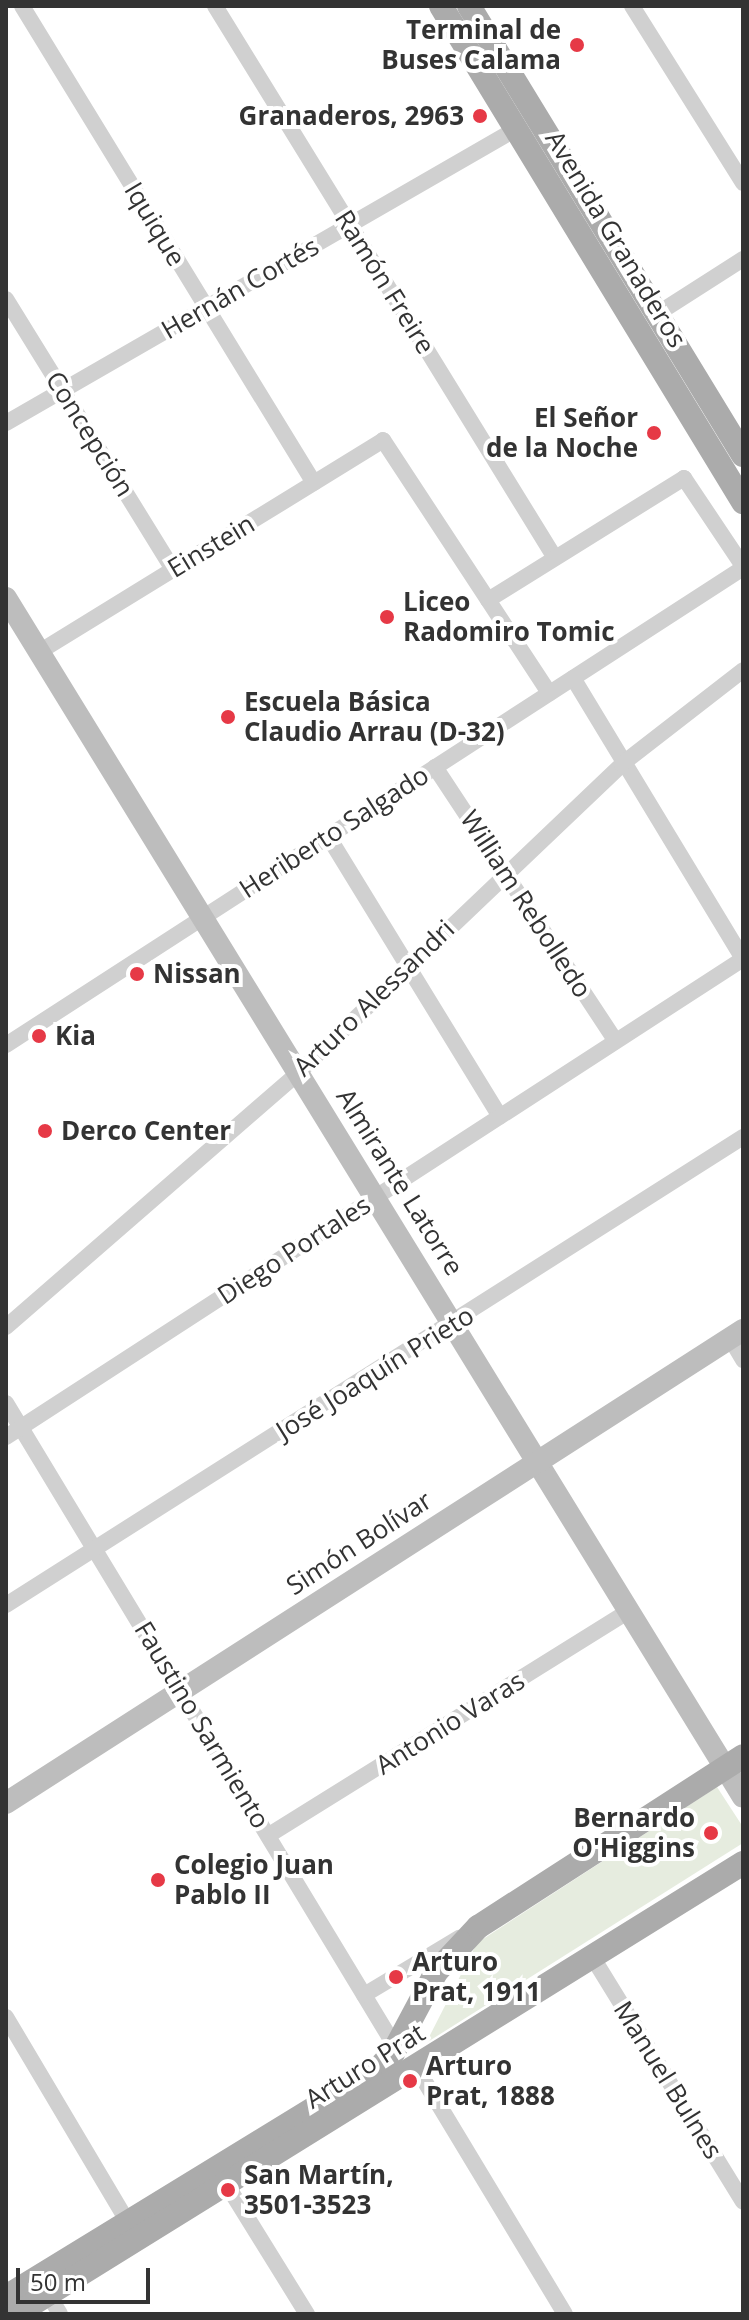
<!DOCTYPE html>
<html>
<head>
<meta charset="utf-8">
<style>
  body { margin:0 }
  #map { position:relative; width:749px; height:2320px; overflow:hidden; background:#fff; font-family:"Open Sans",sans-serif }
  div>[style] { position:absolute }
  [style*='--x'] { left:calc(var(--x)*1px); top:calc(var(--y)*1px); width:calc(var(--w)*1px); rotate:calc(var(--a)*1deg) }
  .green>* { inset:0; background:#e6ecdf }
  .street>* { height:16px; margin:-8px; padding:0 8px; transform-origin:8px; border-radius:8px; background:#d0d0d0 }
  .secondary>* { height:22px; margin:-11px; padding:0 11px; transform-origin:11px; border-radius:11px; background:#bdbdbd }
  .primary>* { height:24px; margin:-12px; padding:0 12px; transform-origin:12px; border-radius:12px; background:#ababab }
  .dots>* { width:22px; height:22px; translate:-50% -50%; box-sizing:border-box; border:4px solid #fff; border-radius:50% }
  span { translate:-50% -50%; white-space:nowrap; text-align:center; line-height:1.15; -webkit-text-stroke:8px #fff; paint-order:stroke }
  .poi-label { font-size:26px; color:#333; font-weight:700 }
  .right { translate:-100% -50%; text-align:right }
  .left { translate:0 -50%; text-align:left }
  .street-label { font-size:26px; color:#333 }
  .frame { position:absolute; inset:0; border:8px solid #333; pointer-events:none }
  .scale { position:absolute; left:16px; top:2268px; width:134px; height:36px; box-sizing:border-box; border:4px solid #333; border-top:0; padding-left:10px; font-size:24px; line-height:28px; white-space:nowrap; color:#333; -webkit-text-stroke:6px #fff; paint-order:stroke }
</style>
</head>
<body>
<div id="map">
  <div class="green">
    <i style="clip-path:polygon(717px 1787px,743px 1827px,743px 1843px,426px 2043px,477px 1943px)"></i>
  </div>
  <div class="street">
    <i style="--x:22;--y:6;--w:559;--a:58.53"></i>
    <i style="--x:215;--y:6;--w:648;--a:58.37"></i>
    <i style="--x:632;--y:6;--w:209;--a:57.9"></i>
    <i style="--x:6;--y:299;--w:317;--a:58.3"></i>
    <i style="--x:657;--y:314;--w:102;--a:-32.6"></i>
    <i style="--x:6;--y:423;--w:589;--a:-29.96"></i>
    <i style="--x:488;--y:600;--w:231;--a:-31.9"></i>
    <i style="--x:684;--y:478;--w:106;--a:56.2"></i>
    <i style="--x:39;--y:652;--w:404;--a:-31.6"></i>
    <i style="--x:383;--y:440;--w:303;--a:56.7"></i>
    <i style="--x:573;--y:678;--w:328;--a:58.8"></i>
    <i style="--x:435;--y:767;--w:328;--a:56.6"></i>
    <i style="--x:328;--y:836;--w:329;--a:58.5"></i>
    <i style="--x:6;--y:1045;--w:878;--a:-32.91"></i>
    <i style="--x:6;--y:1327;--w:388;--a:-41"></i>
    <i style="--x:299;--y:1072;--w:446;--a:-43.6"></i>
    <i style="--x:622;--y:764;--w:153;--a:-37.8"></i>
    <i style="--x:730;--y:1338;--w:26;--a:59"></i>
    <i style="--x:6;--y:1403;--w:754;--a:58.84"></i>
    <i style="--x:6;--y:1437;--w:878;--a:-32.97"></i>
    <i style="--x:6;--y:1605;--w:873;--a:-32.42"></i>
    <i style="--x:269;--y:1835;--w:425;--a:-31.9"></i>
    <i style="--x:593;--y:1958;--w:286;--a:58.4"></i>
    <i style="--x:364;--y:1995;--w:111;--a:-31"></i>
    <i style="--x:6;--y:2017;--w:237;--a:59.3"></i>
    <i style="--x:416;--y:2067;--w:288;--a:58.9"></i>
    <i style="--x:227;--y:2185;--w:152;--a:58.2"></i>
    <i style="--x:48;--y:2294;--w:23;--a:59"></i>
  </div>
  <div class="secondary">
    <i style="--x:6;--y:598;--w:1407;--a:58.42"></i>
    <i style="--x:6;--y:1803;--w:876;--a:-32.69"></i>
  </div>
  <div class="primary">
    <i style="--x:441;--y:6;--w:581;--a:58.66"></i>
    <i style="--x:469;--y:6;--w:526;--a:58.61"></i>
    <i style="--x:6;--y:2297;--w:436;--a:-31.5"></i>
    <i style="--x:378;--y:2069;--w:22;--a:-47"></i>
    <i style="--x:393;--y:2053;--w:92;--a:-62"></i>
    <i style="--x:436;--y:1972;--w:62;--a:-47"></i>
    <i style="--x:478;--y:1927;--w:315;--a:-32.8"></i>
    <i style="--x:16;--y:2314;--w:856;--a:-31.81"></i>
  </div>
  <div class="dots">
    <i style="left:577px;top:45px;background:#e63946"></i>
    <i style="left:480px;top:116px;background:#e63946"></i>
    <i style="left:654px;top:433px;background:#e63946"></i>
    <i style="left:387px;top:617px;background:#e63946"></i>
    <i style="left:228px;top:717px;background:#e63946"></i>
    <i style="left:137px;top:974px;background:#e63946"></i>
    <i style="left:39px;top:1036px;background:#e63946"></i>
    <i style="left:45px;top:1131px;background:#e63946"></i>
    <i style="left:711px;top:1833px;background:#e63946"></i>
    <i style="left:158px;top:1880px;background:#e63946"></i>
    <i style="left:396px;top:1977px;background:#e63946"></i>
    <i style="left:410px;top:2081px;background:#e63946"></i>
    <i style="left:228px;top:2190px;background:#e63946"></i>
  </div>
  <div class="poi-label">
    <span class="right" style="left:561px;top:45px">Terminal de<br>Buses Calama</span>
    <span class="right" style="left:464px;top:116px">Granaderos, 2963</span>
    <span class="right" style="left:638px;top:433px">El Señor<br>de la Noche</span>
    <span class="left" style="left:403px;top:617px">Liceo<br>Radomiro Tomic</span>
    <span class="left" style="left:244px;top:717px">Escuela Básica<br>Claudio Arrau (D-32)</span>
    <span class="left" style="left:153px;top:974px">Nissan</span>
    <span class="left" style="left:55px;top:1036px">Kia</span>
    <span class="left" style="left:61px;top:1131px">Derco Center</span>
    <span class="right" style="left:695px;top:1833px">Bernardo<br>O'Higgins</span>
    <span class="left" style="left:174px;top:1880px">Colegio Juan<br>Pablo II</span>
    <span class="left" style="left:412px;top:1977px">Arturo<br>Prat, 1911</span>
    <span class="left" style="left:426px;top:2081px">Arturo<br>Prat, 1888</span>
    <span class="left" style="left:244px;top:2190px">San Martín,<br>3501-3523</span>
  </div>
  <div class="street-label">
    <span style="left:155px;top:224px;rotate:59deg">Iquique</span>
    <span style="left:616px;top:239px;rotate:59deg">Avenida Granaderos</span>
    <span style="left:385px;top:282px;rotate:58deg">Ramón Freire</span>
    <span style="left:240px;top:288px;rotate:-30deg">Hernán Cortés</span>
    <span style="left:90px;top:434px;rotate:58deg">Concepción</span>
    <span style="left:211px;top:546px;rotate:-31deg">Einstein</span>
    <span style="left:334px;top:832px;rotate:-33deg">Heriberto Salgado</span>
    <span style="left:526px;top:904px;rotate:57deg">William Rebolledo</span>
    <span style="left:374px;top:998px;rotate:-44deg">Arturo Alessandri</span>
    <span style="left:400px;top:1182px;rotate:58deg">Almirante Latorre</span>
    <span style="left:294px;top:1250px;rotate:-33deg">Diego Portales</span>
    <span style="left:375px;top:1373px;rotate:-32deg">José Joaquín Prieto</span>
    <span style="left:359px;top:1543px;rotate:-33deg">Simón Bolívar</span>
    <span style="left:450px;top:1723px;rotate:-32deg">Antonio Varas</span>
    <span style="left:202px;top:1725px;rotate:59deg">Faustino Sarmiento</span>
    <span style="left:365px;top:2066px;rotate:-32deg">Arturo Prat</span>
    <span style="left:668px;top:2080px;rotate:58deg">Manuel Bulnes</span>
  </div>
  <div class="frame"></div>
  <div class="scale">50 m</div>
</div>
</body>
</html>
